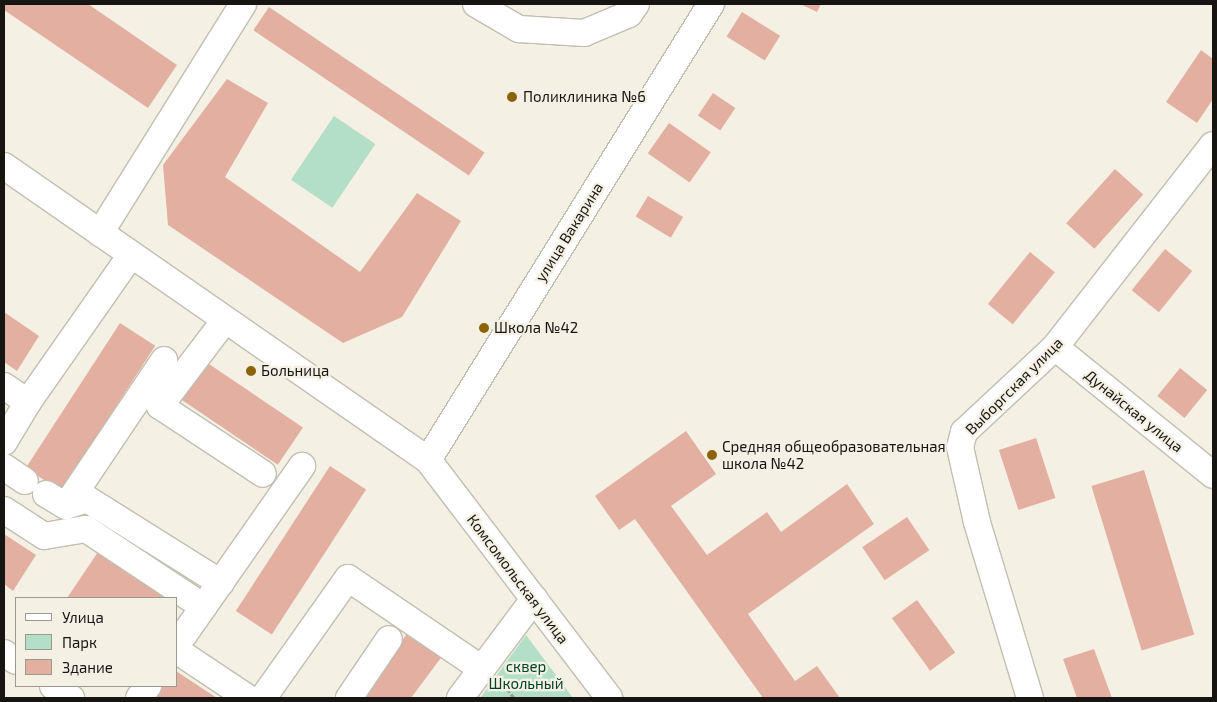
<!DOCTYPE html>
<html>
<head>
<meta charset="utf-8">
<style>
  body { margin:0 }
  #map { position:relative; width:1217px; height:702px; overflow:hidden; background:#f4f1e4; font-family:"Exo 2",sans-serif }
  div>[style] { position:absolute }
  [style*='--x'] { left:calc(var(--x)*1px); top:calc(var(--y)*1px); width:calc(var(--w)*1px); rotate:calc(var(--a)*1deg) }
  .green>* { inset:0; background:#b4dfc7; transform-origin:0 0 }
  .building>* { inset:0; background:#e3afa0; transform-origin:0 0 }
  .path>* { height:3px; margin-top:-1.5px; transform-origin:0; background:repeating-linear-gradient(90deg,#9c9a90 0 5px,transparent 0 7.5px) }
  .roads { filter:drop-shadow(1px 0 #c1beb2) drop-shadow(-1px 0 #c1beb2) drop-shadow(0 1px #c1beb2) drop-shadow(0 -1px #c1beb2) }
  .minor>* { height:26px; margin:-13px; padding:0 13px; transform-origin:13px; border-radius:13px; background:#fff }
  .dots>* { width:14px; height:14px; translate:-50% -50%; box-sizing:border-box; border:2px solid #f4f1e4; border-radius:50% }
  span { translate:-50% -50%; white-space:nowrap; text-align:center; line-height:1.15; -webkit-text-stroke:4.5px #f4f1e4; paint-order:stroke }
  .poi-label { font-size:15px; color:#161511 }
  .left { translate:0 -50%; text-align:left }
  .street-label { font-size:15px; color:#161511 }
  .park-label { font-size:15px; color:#00422a }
  .frame { position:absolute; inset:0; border:5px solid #161511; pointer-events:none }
  .legend { position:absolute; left:15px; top:597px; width:162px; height:90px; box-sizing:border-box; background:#f4f1e4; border:1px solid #9b9990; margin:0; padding:6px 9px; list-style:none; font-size:15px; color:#161511 }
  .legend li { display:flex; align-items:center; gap:10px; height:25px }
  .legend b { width:25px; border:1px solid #9b9990 }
</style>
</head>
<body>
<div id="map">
  <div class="green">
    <i style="left:334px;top:116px;width:50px;height:77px;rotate:34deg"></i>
    <i style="clip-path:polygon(526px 635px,573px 698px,480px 698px)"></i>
  </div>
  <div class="building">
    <i style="clip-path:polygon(4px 4px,88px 4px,177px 65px,148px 108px,4px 10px)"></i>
    <i style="clip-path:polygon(800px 4px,821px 4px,817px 12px)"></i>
    <i style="left:269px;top:7px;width:260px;height:28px;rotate:34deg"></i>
    <i style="left:742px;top:12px;width:45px;height:29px;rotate:32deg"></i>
    <i style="clip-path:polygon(1201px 50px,1213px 59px,1213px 99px,1197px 123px,1166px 102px)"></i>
    <i style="clip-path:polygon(227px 79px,268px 103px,225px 177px,360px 272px,417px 193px,461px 221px,402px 317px,343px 343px,168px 225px,163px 165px)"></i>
    <i style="left:713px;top:93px;width:27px;height:27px;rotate:34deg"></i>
    <i style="left:669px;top:123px;width:51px;height:37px;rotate:35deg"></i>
    <i style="left:1115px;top:169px;width:38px;height:73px;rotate:42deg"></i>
    <i style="left:648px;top:196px;width:41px;height:24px;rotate:31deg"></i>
    <i style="left:1165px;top:249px;width:35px;height:53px;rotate:39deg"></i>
    <i style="left:1030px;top:252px;width:32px;height:67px;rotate:39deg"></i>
    <i style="clip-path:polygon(4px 312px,39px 336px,17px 371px,4px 362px)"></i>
    <i style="left:120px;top:323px;width:42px;height:173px;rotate:33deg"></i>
    <i style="left:206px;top:362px;width:117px;height:45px;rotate:34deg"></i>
    <i style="left:1180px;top:368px;width:35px;height:36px;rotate:39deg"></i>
    <i style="clip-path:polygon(686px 431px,716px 474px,671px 506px,707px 555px,767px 512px,781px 532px,847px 484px,874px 524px,748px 614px,795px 681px,817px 666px,840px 698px,763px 698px,635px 519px,619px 530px,595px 496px)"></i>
    <i style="left:1036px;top:438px;width:63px;height:39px;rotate:72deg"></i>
    <i style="left:330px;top:466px;width:43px;height:173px;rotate:33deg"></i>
    <i style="left:1144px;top:470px;width:172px;height:55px;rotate:73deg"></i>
    <i style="left:907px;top:517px;width:40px;height:54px;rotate:56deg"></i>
    <i style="clip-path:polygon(4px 534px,36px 555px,13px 591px,4px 584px)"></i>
    <i style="clip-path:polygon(100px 549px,173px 598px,67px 598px)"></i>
    <i style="left:917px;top:600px;width:65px;height:31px;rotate:54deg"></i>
    <i style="clip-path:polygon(412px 627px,446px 651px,411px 698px,360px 698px)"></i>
    <i style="clip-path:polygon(1094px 649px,1112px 698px,1077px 698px,1063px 659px)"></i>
    <i style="clip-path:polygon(176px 671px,217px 698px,148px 698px,156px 686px,176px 686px)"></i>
  </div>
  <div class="path">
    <i style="--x:502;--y:682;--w:20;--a:53"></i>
  </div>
  <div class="roads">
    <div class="minor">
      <i style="--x:476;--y:4;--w:50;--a:30.2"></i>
      <i style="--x:519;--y:29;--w:65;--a:3.5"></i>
      <i style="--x:584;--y:33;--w:49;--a:-22.9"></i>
      <i style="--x:629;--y:14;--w:12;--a:-55"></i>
      <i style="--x:4;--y:166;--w:516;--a:34.74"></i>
      <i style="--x:428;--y:460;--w:299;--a:52.7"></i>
      <i style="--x:100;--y:233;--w:270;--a:-58"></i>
      <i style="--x:225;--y:320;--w:108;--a:127.1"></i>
      <i style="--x:160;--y:406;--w:123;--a:33.4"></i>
      <i style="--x:1055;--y:347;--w:203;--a:39"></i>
      <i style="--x:4;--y:386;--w:29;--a:34"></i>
      <i style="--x:28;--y:402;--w:179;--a:-55"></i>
      <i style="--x:4;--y:442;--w:47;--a:-59"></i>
      <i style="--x:428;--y:460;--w:537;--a:-58.18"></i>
      <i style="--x:4;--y:467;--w:25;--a:34"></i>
      <i style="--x:46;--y:494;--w:23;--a:31"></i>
      <i style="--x:66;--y:506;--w:22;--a:-18"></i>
      <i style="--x:87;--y:499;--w:158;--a:32.1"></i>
      <i style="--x:66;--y:506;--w:176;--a:-56.1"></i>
      <i style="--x:4;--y:510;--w:48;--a:33"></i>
      <i style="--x:44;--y:536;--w:43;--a:-9.5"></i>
      <i style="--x:86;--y:529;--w:141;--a:33.5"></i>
      <i style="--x:176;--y:646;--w:220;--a:-55"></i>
      <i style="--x:176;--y:650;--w:87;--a:33.7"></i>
      <i style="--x:4;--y:653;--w:14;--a:34"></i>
      <i style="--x:53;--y:686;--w:22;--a:34"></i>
      <i style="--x:139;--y:698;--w:15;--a:-53"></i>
      <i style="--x:263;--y:698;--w:147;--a:-54.7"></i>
      <i style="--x:348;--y:578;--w:162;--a:34.2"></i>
      <i style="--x:349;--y:698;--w:71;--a:-55.9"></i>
      <i style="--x:460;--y:698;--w:124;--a:-53.2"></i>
      <i style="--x:1030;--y:698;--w:184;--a:-106.8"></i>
      <i style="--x:977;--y:522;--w:77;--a:-102.8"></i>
      <i style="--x:960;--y:447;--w:16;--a:-75"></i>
      <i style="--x:964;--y:432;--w:125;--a:-43"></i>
      <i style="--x:1055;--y:347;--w:256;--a:-52"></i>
    </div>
  </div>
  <div class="dots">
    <i style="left:512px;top:97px;background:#8c6406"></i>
    <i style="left:484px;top:328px;background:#8c6406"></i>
    <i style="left:251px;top:371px;background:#8c6406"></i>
    <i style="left:712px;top:455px;background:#8c6406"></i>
  </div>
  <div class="poi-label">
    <span class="left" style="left:523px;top:97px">Поликлиника №6</span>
    <span class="left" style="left:494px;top:328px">Школа №42</span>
    <span class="left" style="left:261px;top:371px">Больница</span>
    <span class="left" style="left:722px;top:455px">Средняя общеобразовательная<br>школа №42</span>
  </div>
  <div class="street-label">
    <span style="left:569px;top:232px;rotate:-58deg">улица Вакарина</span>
    <span style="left:1014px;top:386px;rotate:-45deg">Выборгская улица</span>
    <span style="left:1134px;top:411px;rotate:39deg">Дунайская улица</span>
    <span style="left:518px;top:579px;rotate:53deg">Комсомольская улица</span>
  </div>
  <div class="park-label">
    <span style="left:526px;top:675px">сквер<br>Школьный</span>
  </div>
  <div class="frame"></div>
  <ul class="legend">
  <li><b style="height:6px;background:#fff"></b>Улица</li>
  <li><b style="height:14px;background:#b4dfc7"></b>Парк</li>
  <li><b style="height:14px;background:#e3afa0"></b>Здание</li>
  </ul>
</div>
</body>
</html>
